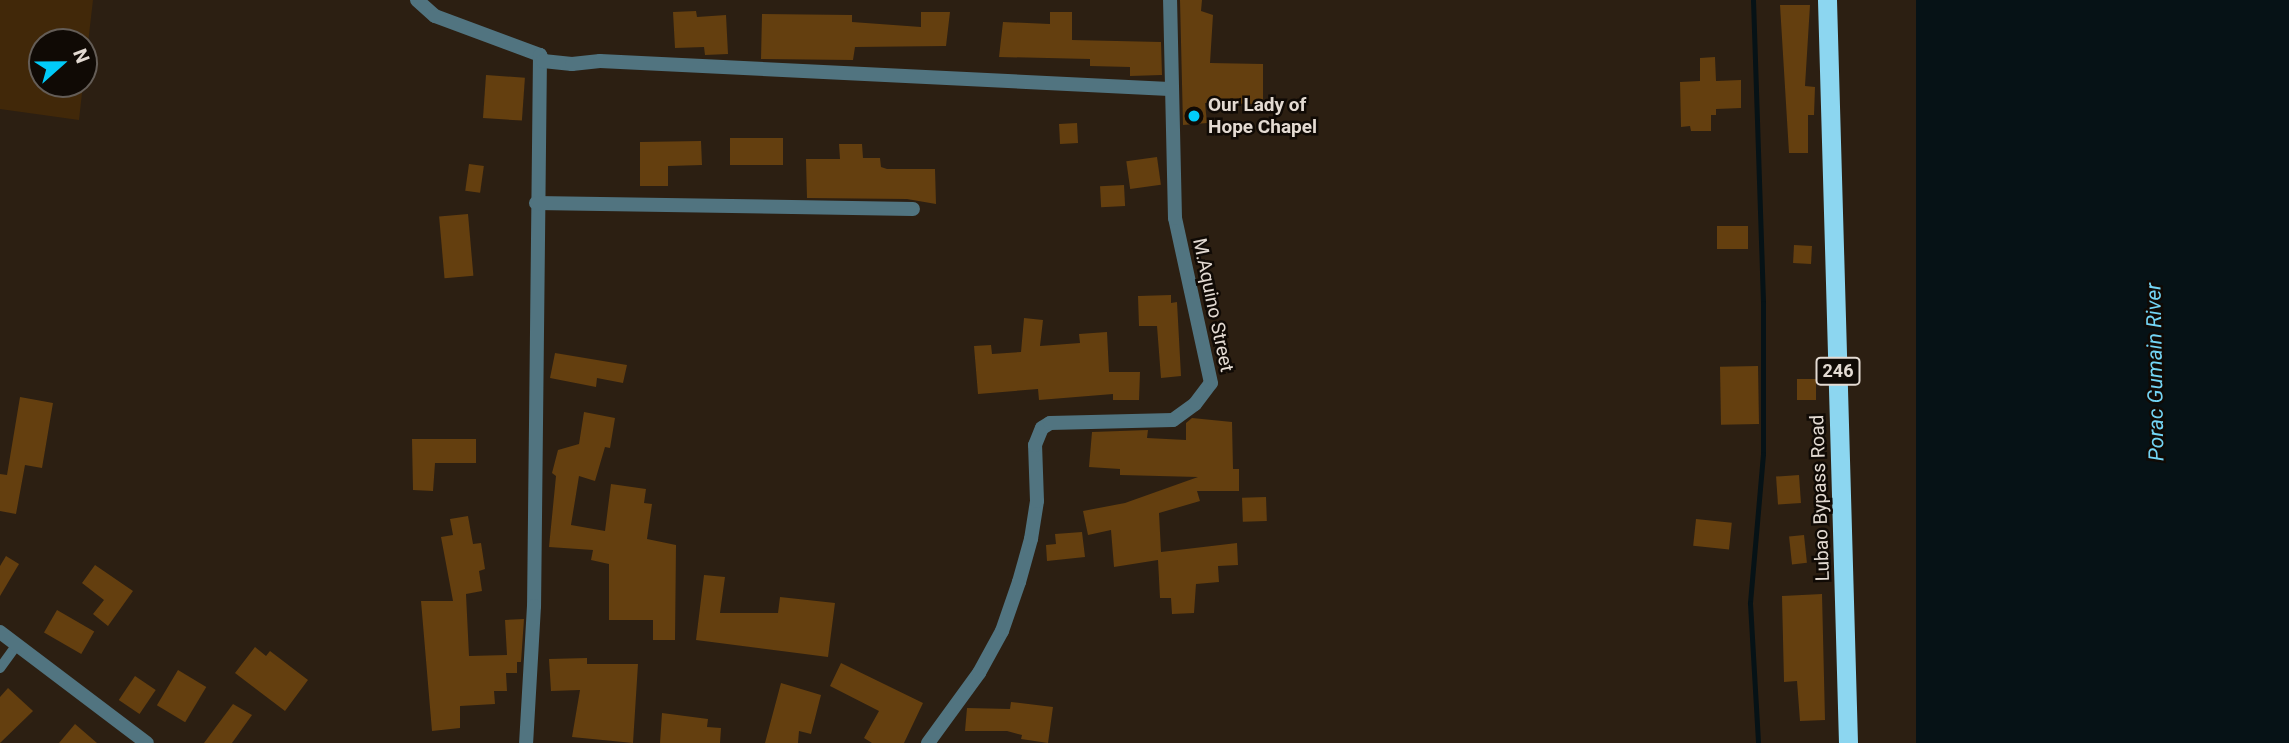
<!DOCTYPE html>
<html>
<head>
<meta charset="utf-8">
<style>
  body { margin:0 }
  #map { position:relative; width:2289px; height:743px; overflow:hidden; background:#2c1f12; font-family:Roboto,sans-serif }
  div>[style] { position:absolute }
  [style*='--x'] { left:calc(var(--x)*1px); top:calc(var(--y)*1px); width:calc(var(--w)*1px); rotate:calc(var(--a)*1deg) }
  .green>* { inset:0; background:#412809 }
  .water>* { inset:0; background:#061216; transform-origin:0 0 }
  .stream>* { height:5px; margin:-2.5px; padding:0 2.5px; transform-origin:2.5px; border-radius:2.5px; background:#061216 }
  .building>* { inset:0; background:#643f0f; transform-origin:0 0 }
  .service>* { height:10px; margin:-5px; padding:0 5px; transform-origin:5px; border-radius:5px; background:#517480 }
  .minor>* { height:14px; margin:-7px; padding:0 7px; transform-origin:7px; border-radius:7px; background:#517480 }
  .tertiary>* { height:14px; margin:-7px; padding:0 7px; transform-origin:7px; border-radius:7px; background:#517480 }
  .trunk>* { height:19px; margin:-9.5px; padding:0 9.5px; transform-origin:9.5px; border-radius:9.5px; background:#8cd6f0 }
  .dots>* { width:19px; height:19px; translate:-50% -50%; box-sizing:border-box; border:4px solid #100a05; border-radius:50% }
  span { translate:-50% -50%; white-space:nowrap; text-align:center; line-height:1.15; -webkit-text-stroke:5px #100a05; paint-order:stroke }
  .shield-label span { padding:2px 5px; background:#100a05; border:2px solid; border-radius:5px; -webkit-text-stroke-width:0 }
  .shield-label { font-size:18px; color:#e3dad2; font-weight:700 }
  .poi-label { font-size:19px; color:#e3dad2; font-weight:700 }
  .left { translate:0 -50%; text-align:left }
  .street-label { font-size:19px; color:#e3dad2 }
  .water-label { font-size:21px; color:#73d5f5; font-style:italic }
  .north { position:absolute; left:28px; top:28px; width:70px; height:70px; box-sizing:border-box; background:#100a05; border:2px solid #645d57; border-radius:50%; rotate:69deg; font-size:19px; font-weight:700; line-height:28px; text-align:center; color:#e3dad2 }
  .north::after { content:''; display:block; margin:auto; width:24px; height:32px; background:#01cbf9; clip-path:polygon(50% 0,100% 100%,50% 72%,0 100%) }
</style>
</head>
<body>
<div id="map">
  <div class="green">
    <i style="clip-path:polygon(0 0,93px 0,84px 78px,84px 42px,42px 42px,42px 84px,83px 84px,79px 120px,0 109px)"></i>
  </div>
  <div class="water">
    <i style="left:1916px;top:0;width:373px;height:743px"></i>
  </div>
  <div class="stream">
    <i style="--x:1753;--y:0;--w:303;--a:88.1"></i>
    <i style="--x:1763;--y:303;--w:151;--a:90"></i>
    <i style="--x:1763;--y:454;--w:150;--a:95"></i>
    <i style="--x:1750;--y:603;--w:140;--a:86.7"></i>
  </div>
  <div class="building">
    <i style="clip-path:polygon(1180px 0,1202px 0,1201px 11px,1213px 15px,1210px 63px,1263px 64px,1263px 104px,1205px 103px,1207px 123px,1183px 125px)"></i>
    <i style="clip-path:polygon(1780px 5px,1810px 5px,1805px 86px,1815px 87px,1814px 115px,1808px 115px,1808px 153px,1789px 153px)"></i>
    <i style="clip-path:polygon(696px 11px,697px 17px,726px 15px,728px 54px,705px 55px,704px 47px,675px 48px,673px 12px)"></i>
    <i style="clip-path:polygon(921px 12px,950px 12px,946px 46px,855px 47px,853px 60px,761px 59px,762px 14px,852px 15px,852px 22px,921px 27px)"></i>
    <i style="clip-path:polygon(1050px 12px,1072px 12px,1072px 40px,1161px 42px,1162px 75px,1130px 76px,1130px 67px,1090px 66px,1090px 59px,999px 57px,1003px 22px,1050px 24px)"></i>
    <i style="clip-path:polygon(1715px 57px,1716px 81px,1741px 80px,1741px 108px,1716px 109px,1716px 115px,1711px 115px,1711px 131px,1691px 131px,1690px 126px,1681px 127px,1680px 82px,1700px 81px,1700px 58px)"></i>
    <i style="left:486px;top:75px;width:39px;height:43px;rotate:4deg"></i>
    <i style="left:1077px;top:123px;width:20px;height:18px;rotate:87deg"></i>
    <i style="left:730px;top:138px;width:53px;height:27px"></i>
    <i style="clip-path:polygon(701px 141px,702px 165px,668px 166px,668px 186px,640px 186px,640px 142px)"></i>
    <i style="clip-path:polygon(839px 144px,862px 144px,863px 158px,880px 158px,881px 167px,887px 169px,935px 169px,936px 204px,907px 199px,807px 198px,806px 159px,840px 159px)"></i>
    <i style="left:1157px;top:157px;width:28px;height:31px;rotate:82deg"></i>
    <i style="left:469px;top:164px;width:15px;height:27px;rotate:8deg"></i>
    <i style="left:1124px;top:185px;width:21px;height:24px;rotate:87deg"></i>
    <i style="left:468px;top:214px;width:62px;height:29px;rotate:85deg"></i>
    <i style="left:1717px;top:226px;width:31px;height:23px"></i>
    <i style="left:1794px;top:245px;width:18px;height:18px;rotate:3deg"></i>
    <i style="clip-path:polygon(1171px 295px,1171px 303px,1177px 302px,1181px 376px,1161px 378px,1157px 326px,1139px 326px,1138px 296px)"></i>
    <i style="clip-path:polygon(1024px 318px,1043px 320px,1040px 346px,1080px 343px,1079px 334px,1107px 332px,1109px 372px,1140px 372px,1139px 400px,1113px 400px,1113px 394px,1039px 400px,1038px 389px,978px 394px,974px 346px,991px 345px,992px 354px,1021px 352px)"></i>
    <i style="clip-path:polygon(555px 353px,627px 365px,623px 383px,597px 378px,596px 387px,550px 378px)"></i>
    <i style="left:1758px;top:366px;width:58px;height:38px;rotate:89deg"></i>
    <i style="left:1797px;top:379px;width:19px;height:21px"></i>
    <i style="clip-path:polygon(20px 397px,53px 403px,42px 468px,25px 465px,16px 514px,0 511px,0 474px,7px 475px)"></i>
    <i style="clip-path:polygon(584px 412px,615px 418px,610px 448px,605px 447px,595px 481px,579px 476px,571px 525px,605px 531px,611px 484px,646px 489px,644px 503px,652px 504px,647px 539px,676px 545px,675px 640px,653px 640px,653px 620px,609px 620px,609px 564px,591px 560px,593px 550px,549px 547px,556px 476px,552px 473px,558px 450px,579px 444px)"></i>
    <i style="clip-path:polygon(1192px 418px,1232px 422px,1233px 469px,1239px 469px,1239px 491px,1197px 491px,1200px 501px,1159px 513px,1161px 552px,1237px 543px,1238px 565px,1218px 566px,1219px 582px,1196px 584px,1194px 613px,1172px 614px,1171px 598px,1160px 598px,1158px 560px,1114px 567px,1111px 530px,1088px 535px,1083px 511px,1125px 503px,1198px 477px,1120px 475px,1120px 469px,1089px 467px,1092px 432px,1148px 430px,1147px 438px,1186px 440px,1186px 423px)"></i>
    <i style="clip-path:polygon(412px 439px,476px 439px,476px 463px,435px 463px,433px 491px,413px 490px)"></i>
    <i style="left:1799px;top:475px;width:28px;height:23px;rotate:86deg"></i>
    <i style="left:1266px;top:497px;width:24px;height:24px;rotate:88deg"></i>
    <i style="clip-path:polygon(468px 516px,473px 544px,481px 543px,485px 569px,479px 571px,482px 591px,466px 594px,469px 656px,507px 655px,505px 620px,524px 619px,521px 662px,517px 662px,517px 673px,506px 673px,507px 691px,494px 691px,495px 704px,460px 706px,460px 728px,432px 731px,421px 601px,453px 601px,441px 537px,453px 535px,450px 519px)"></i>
    <i style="left:1696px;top:519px;width:36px;height:27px;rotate:6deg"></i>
    <i style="clip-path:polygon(1082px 532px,1085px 557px,1047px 561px,1046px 545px,1056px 544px,1055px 534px)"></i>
    <i style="left:1804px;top:535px;width:28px;height:15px;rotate:84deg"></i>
    <i style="clip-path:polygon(6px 556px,19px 564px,0 596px,0 566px)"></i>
    <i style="clip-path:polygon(95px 565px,133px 591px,108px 626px,93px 614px,104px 600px,82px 583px)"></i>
    <i style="clip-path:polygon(704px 575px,725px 577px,720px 613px,778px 613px,780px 597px,835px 603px,828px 657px,696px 640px)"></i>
    <i style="clip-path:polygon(1822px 594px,1825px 720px,1800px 721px,1797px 681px,1784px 682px,1782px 596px)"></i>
    <i style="left:57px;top:610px;width:43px;height:26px;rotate:30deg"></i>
    <i style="clip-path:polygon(255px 647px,266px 656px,270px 651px,308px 680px,285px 711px,235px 673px)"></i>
    <i style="clip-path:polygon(587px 658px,587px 664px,638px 664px,633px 743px,572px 737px,580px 690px,551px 691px,549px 659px)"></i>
    <i style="clip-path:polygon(841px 663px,923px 703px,904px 743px,872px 743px,864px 738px,879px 711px,830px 686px)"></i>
    <i style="left:178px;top:670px;width:33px;height:41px;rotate:31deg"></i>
    <i style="left:135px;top:676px;width:25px;height:29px;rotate:34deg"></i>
    <i style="clip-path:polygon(781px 683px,821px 695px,811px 734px,799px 731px,798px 743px,765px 743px)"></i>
    <i style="clip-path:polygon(8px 688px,33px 711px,0 743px,0 697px)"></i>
    <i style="clip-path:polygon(1011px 702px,1053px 707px,1048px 743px,1021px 739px,1022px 735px,1007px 731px,965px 731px,967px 708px,1010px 709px)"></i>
    <i style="clip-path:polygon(233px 704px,252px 715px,232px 743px,204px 743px)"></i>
    <i style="clip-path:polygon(662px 713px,708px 719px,707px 727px,721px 728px,720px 743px,660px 743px)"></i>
    <i style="clip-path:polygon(75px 724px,97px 743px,59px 743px)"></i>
  </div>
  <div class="service">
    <i style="--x:0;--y:668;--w:29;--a:-54"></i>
  </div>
  <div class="minor">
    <i style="--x:417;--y:0;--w:24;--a:42"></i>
    <i style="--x:435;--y:16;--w:112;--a:20.4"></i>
    <i style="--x:540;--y:55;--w:551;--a:90.62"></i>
    <i style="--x:534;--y:606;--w:137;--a:93.3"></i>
    <i style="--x:540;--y:55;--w:7;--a:63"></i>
    <i style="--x:543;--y:61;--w:29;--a:6"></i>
    <i style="--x:572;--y:64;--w:28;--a:-6"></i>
    <i style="--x:600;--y:61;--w:570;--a:2.82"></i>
    <i style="--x:536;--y:203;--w:377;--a:0.9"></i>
    <i style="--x:928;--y:743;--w:87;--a:-53.9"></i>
    <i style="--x:979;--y:673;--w:48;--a:-61.3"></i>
    <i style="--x:1002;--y:631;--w:52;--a:-70.9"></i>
    <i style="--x:1019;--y:582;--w:45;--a:-74.4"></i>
    <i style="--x:1031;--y:539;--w:38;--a:-81"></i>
    <i style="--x:1037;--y:501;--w:56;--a:-92"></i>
    <i style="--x:1035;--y:445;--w:18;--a:-68"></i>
    <i style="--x:1042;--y:428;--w:9;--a:-32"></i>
    <i style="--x:1050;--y:423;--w:123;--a:-1.4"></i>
    <i style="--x:1173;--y:420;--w:27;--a:-36"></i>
    <i style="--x:1195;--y:404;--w:26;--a:-53"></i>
    <i style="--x:1211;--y:383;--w:169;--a:-102.3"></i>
    <i style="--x:1175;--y:218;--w:218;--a:-91.3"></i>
  </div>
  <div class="tertiary">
    <i style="--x:0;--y:632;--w:184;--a:37.1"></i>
  </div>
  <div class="trunk">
    <i style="--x:1827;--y:0;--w:743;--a:88.38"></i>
  </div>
  <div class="dots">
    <i style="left:1194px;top:116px;background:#01cbf9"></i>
  </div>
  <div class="shield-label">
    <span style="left:1838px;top:371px">246</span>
  </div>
  <div class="poi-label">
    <span class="left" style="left:1208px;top:116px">Our Lady of<br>Hope Chapel</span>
  </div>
  <div class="street-label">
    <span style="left:1213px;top:305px;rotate:78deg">M.Aquino Street</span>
    <span style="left:1820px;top:498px;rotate:-92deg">Lubao Bypass Road</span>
  </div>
  <div class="water-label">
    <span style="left:2155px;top:372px;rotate:-91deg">Porac Gumain River</span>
  </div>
  <div class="north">N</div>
</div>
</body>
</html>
